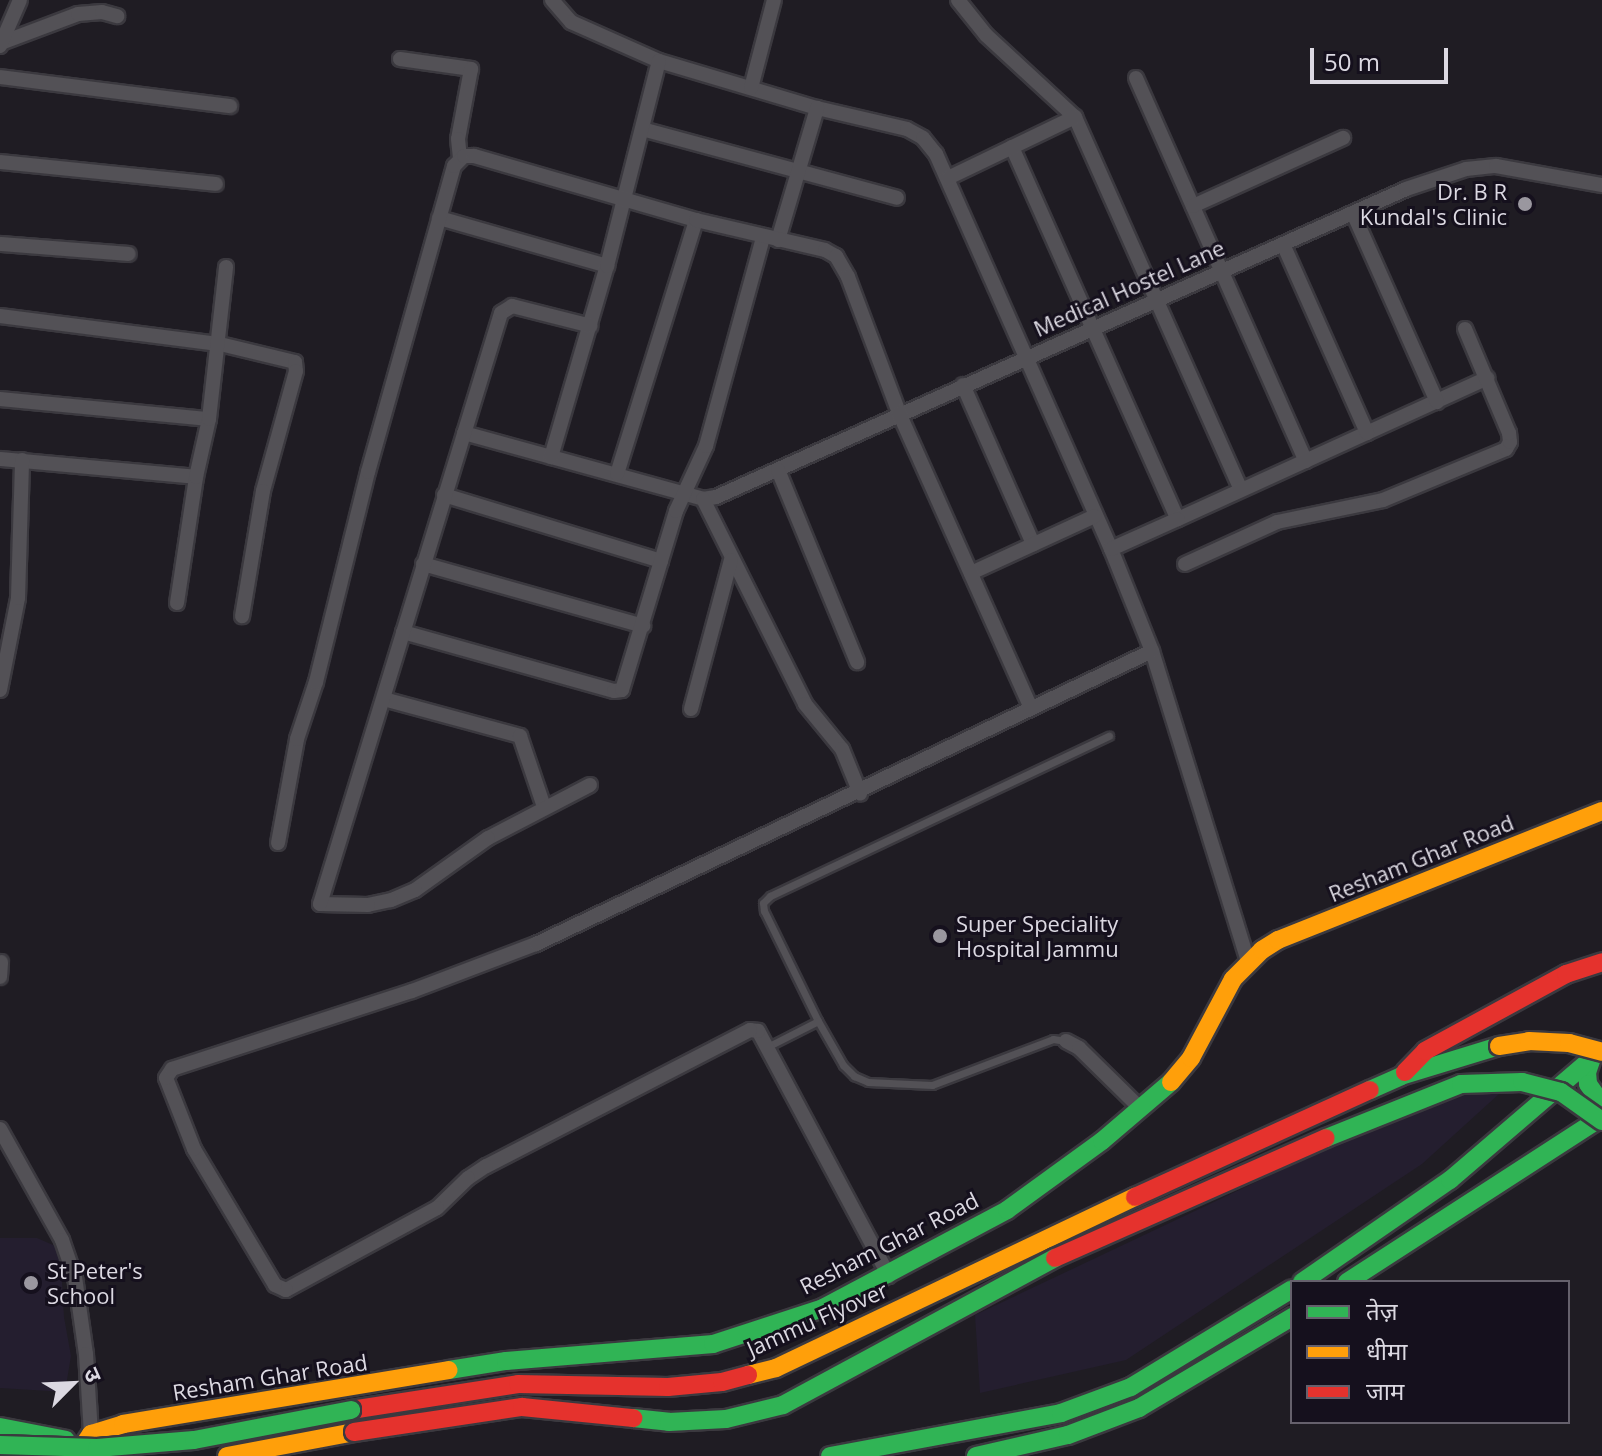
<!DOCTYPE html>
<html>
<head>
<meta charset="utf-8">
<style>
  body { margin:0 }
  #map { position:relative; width:1602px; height:1456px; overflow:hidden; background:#1f1c23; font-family:"Open Sans","Noto Sans Devanagari",sans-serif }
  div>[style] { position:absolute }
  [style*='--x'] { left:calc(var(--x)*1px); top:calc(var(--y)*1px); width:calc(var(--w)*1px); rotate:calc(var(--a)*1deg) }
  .built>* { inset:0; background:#241e2f }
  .roads { filter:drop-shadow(2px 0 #3b393f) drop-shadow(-2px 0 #3b393f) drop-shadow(0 2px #3b393f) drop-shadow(0 -2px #3b393f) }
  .lane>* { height:7px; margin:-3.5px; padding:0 3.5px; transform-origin:3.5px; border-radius:3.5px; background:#535156 }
  .street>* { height:14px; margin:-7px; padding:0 7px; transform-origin:7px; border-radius:7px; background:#535156 }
  .fast>* { height:18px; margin:-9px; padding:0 9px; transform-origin:9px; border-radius:9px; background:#30b455 }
  .slow>* { height:18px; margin:-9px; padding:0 9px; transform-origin:9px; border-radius:9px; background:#ff9f0a }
  .jam>* { height:18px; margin:-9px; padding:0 9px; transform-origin:9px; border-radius:9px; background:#e5322d }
  .bridges { filter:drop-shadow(2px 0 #3b393f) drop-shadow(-2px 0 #3b393f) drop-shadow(0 2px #3b393f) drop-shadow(0 -2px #3b393f) }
  .fast-bridge>* { height:18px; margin:-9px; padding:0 9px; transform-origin:9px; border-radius:9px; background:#30b455 }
  .slow-bridge>* { height:18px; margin:-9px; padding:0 9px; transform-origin:9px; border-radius:9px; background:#ff9f0a }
  .jam-bridge>* { height:18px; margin:-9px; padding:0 9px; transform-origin:9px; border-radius:9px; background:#e5322d }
  .dots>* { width:22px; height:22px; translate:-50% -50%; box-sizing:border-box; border:4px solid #15101d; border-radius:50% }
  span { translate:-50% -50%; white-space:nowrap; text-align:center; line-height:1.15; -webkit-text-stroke:6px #15101d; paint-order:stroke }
  .poi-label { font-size:22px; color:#dcd9e2 }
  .right { translate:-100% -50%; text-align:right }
  .left { translate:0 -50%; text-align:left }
  .street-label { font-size:22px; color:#dcd9e2 }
  .legend { position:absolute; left:1290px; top:1280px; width:280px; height:144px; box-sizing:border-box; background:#15101d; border:2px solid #65606c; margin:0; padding:10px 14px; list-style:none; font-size:24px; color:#dcd9e2 }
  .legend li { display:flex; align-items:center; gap:16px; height:40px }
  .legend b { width:40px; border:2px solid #65606c }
  .north { position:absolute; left:32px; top:1344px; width:80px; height:80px; -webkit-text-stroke:6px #15101d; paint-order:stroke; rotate:66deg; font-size:22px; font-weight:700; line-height:32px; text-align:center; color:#dcd9e2 }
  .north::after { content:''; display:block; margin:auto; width:28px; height:36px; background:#dcd9e2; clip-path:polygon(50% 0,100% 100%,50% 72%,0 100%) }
  .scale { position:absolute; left:1310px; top:48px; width:138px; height:36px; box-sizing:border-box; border:4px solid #dcd9e2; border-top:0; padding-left:10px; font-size:24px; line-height:28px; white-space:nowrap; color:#dcd9e2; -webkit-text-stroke:6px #15101d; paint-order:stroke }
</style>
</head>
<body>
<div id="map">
  <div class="built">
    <i style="clip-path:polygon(1510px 1084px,1422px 1164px,1126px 1360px,980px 1393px,975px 1315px,1417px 1106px)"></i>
    <i style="clip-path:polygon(0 1238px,37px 1238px,60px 1248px,64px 1317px,71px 1356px,65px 1392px,0 1388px)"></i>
  </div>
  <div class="roads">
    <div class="lane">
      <i style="--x:818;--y:1021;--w:123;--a:-116.1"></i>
      <i style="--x:764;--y:911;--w:8;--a:-97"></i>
      <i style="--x:763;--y:903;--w:10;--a:-45"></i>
      <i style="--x:770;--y:896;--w:375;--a:-25.3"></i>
      <i style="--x:769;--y:1046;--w:55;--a:-27"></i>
      <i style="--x:818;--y:1021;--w:51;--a:60.4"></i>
      <i style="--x:843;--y:1065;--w:16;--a:45"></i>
      <i style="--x:854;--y:1076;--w:15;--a:23"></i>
      <i style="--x:868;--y:1082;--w:64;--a:2.7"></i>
      <i style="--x:932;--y:1085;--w:129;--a:-20.8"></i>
      <i style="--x:1053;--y:1039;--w:13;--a:9"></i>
    </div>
    <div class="street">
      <i style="--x:552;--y:0;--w:29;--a:49"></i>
      <i style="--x:571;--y:22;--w:96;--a:23.9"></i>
      <i style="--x:659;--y:61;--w:165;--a:16.6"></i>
      <i style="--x:817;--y:108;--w:92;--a:13.1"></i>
      <i style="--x:907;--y:129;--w:18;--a:29"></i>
      <i style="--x:923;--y:138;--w:21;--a:51"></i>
      <i style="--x:936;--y:154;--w:432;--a:66.1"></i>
      <i style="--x:1111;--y:549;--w:110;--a:68.1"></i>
      <i style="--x:1152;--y:651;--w:325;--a:72.8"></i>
      <i style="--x:958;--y:0;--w:45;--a:51.3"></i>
      <i style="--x:986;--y:35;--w:121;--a:42.7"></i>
      <i style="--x:1075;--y:117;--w:408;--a:66"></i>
      <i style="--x:1;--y:43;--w:82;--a:-20.6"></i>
      <i style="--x:78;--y:14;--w:24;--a:-5"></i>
      <i style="--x:102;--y:12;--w:16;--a:15"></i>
      <i style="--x:0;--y:46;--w:50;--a:-66.5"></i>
      <i style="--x:400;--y:59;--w:72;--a:8"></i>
      <i style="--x:471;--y:69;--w:71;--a:100.5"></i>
      <i style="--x:458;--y:139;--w:19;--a:84"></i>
      <i style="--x:0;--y:77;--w:232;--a:7.2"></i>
      <i style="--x:1136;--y:78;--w:419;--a:66.1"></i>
      <i style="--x:751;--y:88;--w:91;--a:-75.4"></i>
      <i style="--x:642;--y:129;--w:264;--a:15.1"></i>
      <i style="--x:1012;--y:147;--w:407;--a:66"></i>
      <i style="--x:1178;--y:519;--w:340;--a:-24.5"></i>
      <i style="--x:0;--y:162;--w:217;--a:5.8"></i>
      <i style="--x:948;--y:178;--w:141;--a:-25.7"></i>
      <i style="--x:1193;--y:206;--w:165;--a:-24.4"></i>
      <i style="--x:1353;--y:213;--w:207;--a:66"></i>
      <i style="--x:439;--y:218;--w:175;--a:15.9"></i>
      <i style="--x:778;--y:240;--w:138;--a:-73.5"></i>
      <i style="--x:0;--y:244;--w:129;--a:4.4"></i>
      <i style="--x:1283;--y:244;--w:207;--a:66"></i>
      <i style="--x:0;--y:316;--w:222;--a:7.3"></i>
      <i style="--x:220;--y:344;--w:77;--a:13.5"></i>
      <i style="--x:295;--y:362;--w:9;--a:84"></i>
      <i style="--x:296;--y:371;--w:124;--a:105.4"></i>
      <i style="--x:263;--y:491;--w:127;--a:99.5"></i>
      <i style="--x:963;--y:385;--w:174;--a:66.2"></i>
      <i style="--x:0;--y:399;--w:210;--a:5.5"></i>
      <i style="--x:464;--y:433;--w:248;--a:15.4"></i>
      <i style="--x:703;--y:499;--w:13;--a:-9"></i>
      <i style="--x:716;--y:497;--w:756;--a:-24.05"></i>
      <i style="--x:1406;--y:189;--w:63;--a:-18.4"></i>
      <i style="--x:1466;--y:169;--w:30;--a:-6"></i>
      <i style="--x:1496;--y:166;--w:108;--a:10.2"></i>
      <i style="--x:551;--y:457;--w:199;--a:-73.7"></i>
      <i style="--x:607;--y:266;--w:211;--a:-75.8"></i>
      <i style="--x:0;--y:459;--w:197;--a:5.2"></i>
      <i style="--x:778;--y:470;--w:208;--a:67.6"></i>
      <i style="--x:617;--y:474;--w:266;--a:-72.7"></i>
      <i style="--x:444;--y:495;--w:227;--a:16.9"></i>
      <i style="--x:703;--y:499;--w:229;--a:63.5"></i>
      <i style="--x:805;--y:704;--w:58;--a:50.6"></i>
      <i style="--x:842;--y:749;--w:48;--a:67.8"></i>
      <i style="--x:1111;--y:549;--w:73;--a:-24.1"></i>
      <i style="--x:423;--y:564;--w:229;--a:15.7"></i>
      <i style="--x:1185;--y:564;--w:101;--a:-24.5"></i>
      <i style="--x:1277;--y:522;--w:108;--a:-11.7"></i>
      <i style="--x:1383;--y:500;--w:133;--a:-22.5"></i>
      <i style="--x:1506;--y:449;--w:8;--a:-60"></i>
      <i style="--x:1510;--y:442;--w:9;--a:-96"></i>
      <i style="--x:1509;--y:433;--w:113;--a:-112.9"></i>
      <i style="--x:971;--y:573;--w:136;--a:-24.7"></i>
      <i style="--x:177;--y:603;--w:127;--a:-81.4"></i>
      <i style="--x:196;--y:477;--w:59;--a:-77.4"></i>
      <i style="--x:209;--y:419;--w:153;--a:-83.6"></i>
      <i style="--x:403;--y:632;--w:219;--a:15.6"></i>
      <i style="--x:614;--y:691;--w:8;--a:-7"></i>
      <i style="--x:622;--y:690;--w:187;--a:-73.2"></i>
      <i style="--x:676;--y:511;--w:72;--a:-65.2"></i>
      <i style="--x:706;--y:446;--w:216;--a:-74.7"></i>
      <i style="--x:0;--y:690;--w:94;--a:-78.9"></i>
      <i style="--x:18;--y:598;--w:138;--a:-88.3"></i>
      <i style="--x:384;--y:699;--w:141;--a:15.2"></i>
      <i style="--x:520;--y:736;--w:75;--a:71.3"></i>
      <i style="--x:691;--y:709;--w:154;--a:-75"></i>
      <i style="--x:590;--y:785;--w:115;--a:152.5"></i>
      <i style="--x:488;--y:838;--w:90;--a:144.5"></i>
      <i style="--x:415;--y:890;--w:26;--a:157"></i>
      <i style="--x:391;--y:900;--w:24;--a:168"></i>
      <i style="--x:368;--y:905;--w:48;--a:-178.8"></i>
      <i style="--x:320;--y:904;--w:618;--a:-72.97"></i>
      <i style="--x:501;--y:313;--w:13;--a:-32"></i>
      <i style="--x:512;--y:306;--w:81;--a:14.2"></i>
      <i style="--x:278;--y:843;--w:106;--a:-79.6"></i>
      <i style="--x:297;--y:739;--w:60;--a:-71.6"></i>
      <i style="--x:316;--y:682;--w:216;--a:-76.1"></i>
      <i style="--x:368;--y:472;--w:318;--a:-74.3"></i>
      <i style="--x:454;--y:166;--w:14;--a:-45"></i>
      <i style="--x:464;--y:156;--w:10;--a:0"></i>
      <i style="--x:474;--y:156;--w:231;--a:16.1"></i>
      <i style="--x:696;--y:220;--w:132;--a:13.1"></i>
      <i style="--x:825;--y:250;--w:13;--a:29"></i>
      <i style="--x:836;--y:256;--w:24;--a:60"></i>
      <i style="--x:848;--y:277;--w:145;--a:69.4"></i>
      <i style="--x:899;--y:413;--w:323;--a:65.9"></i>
      <i style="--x:0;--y:977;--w:15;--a:-86"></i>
      <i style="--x:1066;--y:1041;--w:15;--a:28"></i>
      <i style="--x:1079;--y:1048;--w:87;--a:44.5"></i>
      <i style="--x:0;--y:1129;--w:127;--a:60.8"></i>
      <i style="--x:62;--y:1240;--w:39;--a:71"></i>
      <i style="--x:75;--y:1277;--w:78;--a:81.9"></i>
      <i style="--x:86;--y:1354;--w:80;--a:86.4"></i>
      <i style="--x:889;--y:1276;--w:278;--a:-118.1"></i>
      <i style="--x:758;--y:1031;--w:8;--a:-173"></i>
      <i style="--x:750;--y:1030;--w:297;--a:152.7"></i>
      <i style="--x:486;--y:1166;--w:22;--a:146"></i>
      <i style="--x:468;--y:1178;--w:43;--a:135.9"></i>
      <i style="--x:437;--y:1208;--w:172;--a:151.5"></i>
      <i style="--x:286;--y:1290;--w:12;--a:-156"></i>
      <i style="--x:275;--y:1285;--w:158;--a:-120.8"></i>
      <i style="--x:194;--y:1149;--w:76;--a:-111.5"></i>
      <i style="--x:166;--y:1078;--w:11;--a:-56"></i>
      <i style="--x:172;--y:1069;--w:252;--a:-18"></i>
      <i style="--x:412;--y:991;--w:133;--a:-20.8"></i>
      <i style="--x:536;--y:944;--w:682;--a:-25.44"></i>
    </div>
    <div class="fast">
      <i style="--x:1593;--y:1055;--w:18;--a:109"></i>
      <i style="--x:1587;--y:1072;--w:12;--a:85"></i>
      <i style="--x:1588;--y:1084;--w:24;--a:55"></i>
      <i style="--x:1370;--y:1090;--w:34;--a:-24"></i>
      <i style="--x:1401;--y:1076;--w:102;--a:-17"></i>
      <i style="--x:1302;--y:1282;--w:180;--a:-34.6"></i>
      <i style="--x:1450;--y:1180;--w:184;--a:-40.6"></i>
      <i style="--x:1347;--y:1282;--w:304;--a:-32.9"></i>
      <i style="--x:449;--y:1370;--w:58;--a:-9"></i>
      <i style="--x:506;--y:1361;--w:208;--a:-4.7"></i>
      <i style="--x:713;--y:1344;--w:116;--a:-18.1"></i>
      <i style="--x:823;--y:1308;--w:208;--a:-28"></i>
      <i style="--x:1007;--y:1210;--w:117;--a:-36"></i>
      <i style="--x:1102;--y:1141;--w:91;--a:-40.5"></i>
      <i style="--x:0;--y:1427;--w:67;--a:11.1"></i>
      <i style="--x:830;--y:1456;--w:235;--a:-10.5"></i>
      <i style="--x:1061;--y:1413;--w:75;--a:-20.4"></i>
      <i style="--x:1131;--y:1387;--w:188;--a:-31.3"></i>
      <i style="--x:976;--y:1456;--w:94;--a:-12.9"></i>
      <i style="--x:1068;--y:1435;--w:76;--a:-20.8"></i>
      <i style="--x:1139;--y:1408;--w:178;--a:-30.7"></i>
    </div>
    <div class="slow">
      <i style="--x:1171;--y:1082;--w:31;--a:-50"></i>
      <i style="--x:1191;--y:1058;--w:89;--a:-62"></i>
      <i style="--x:1233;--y:979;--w:41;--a:-45"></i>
      <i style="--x:1262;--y:950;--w:19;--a:-32"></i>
      <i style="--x:1278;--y:940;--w:349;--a:-21.7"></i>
      <i style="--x:748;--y:1375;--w:29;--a:-14"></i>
      <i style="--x:776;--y:1368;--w:398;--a:-25.5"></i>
      <i style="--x:85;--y:1456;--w:13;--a:-90"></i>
      <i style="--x:85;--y:1443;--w:11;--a:-56"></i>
      <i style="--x:91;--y:1434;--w:34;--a:-17"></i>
      <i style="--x:123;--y:1424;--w:330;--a:-9.4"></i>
      <i style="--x:227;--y:1456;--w:129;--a:-10.7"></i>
    </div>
    <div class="jam">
      <i style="--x:1405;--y:1072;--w:29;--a:-46"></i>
      <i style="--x:1425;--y:1051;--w:161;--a:-28.6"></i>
      <i style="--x:1566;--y:974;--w:38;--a:-18"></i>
      <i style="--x:1135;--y:1197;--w:258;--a:-24.5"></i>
      <i style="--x:351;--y:1410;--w:169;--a:-8.8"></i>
      <i style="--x:518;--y:1384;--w:150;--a:1.1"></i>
      <i style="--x:668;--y:1387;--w:54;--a:-5.3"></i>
      <i style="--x:722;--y:1382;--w:27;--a:-15"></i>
    </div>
  </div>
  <div class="bridges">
    <div class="fast-bridge">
      <i style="--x:1326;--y:1138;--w:145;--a:-21.8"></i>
      <i style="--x:1461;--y:1084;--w:61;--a:-1.9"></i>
      <i style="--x:1522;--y:1082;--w:40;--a:14.4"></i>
      <i style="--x:1561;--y:1092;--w:50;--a:35.3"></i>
      <i style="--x:633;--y:1418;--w:36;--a:6"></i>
      <i style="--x:669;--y:1422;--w:57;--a:-3"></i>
      <i style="--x:726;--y:1419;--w:59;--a:-13.8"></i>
      <i style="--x:783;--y:1405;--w:309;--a:-28.4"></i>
      <i style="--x:0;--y:1445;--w:97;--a:1.8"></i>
      <i style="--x:97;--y:1448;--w:97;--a:-4.7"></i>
      <i style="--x:194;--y:1440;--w:160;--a:-10.8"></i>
    </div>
    <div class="slow-bridge">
      <i style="--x:1499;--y:1046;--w:30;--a:-9"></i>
      <i style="--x:1529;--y:1041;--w:40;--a:2.9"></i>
      <i style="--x:1569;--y:1043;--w:34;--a:15"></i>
    </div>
    <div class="jam-bridge">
      <i style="--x:1055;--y:1258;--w:296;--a:-23.9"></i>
      <i style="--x:354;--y:1432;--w:170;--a:-8.5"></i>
      <i style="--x:522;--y:1407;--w:112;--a:5.7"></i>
    </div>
  </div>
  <div class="dots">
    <i style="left:1525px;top:204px;background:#9a979f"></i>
    <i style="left:940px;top:936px;background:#9a979f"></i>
    <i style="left:31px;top:1283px;background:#9a979f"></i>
  </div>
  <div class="poi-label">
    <span class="right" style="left:1507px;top:204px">Dr. B R<br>Kundal's Clinic</span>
    <span class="left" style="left:956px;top:936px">Super Speciality<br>Hospital Jammu</span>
    <span class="left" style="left:47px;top:1283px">St Peter's<br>School</span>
  </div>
  <div class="street-label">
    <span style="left:1129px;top:288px;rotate:-24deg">Medical Hostel Lane</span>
    <span style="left:1421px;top:858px;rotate:-22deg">Resham Ghar Road</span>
    <span style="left:889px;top:1243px;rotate:-27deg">Resham Ghar Road</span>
    <span style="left:817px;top:1319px;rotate:-24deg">Jammu Flyover</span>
    <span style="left:270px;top:1377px;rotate:-9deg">Resham Ghar Road</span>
  </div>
  <ul class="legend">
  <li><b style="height:10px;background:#30b455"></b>तेज़</li>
  <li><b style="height:10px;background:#ff9f0a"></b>धीमा</li>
  <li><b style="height:10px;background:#e5322d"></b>जाम</li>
  </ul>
  <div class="north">उ</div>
  <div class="scale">50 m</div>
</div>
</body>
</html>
